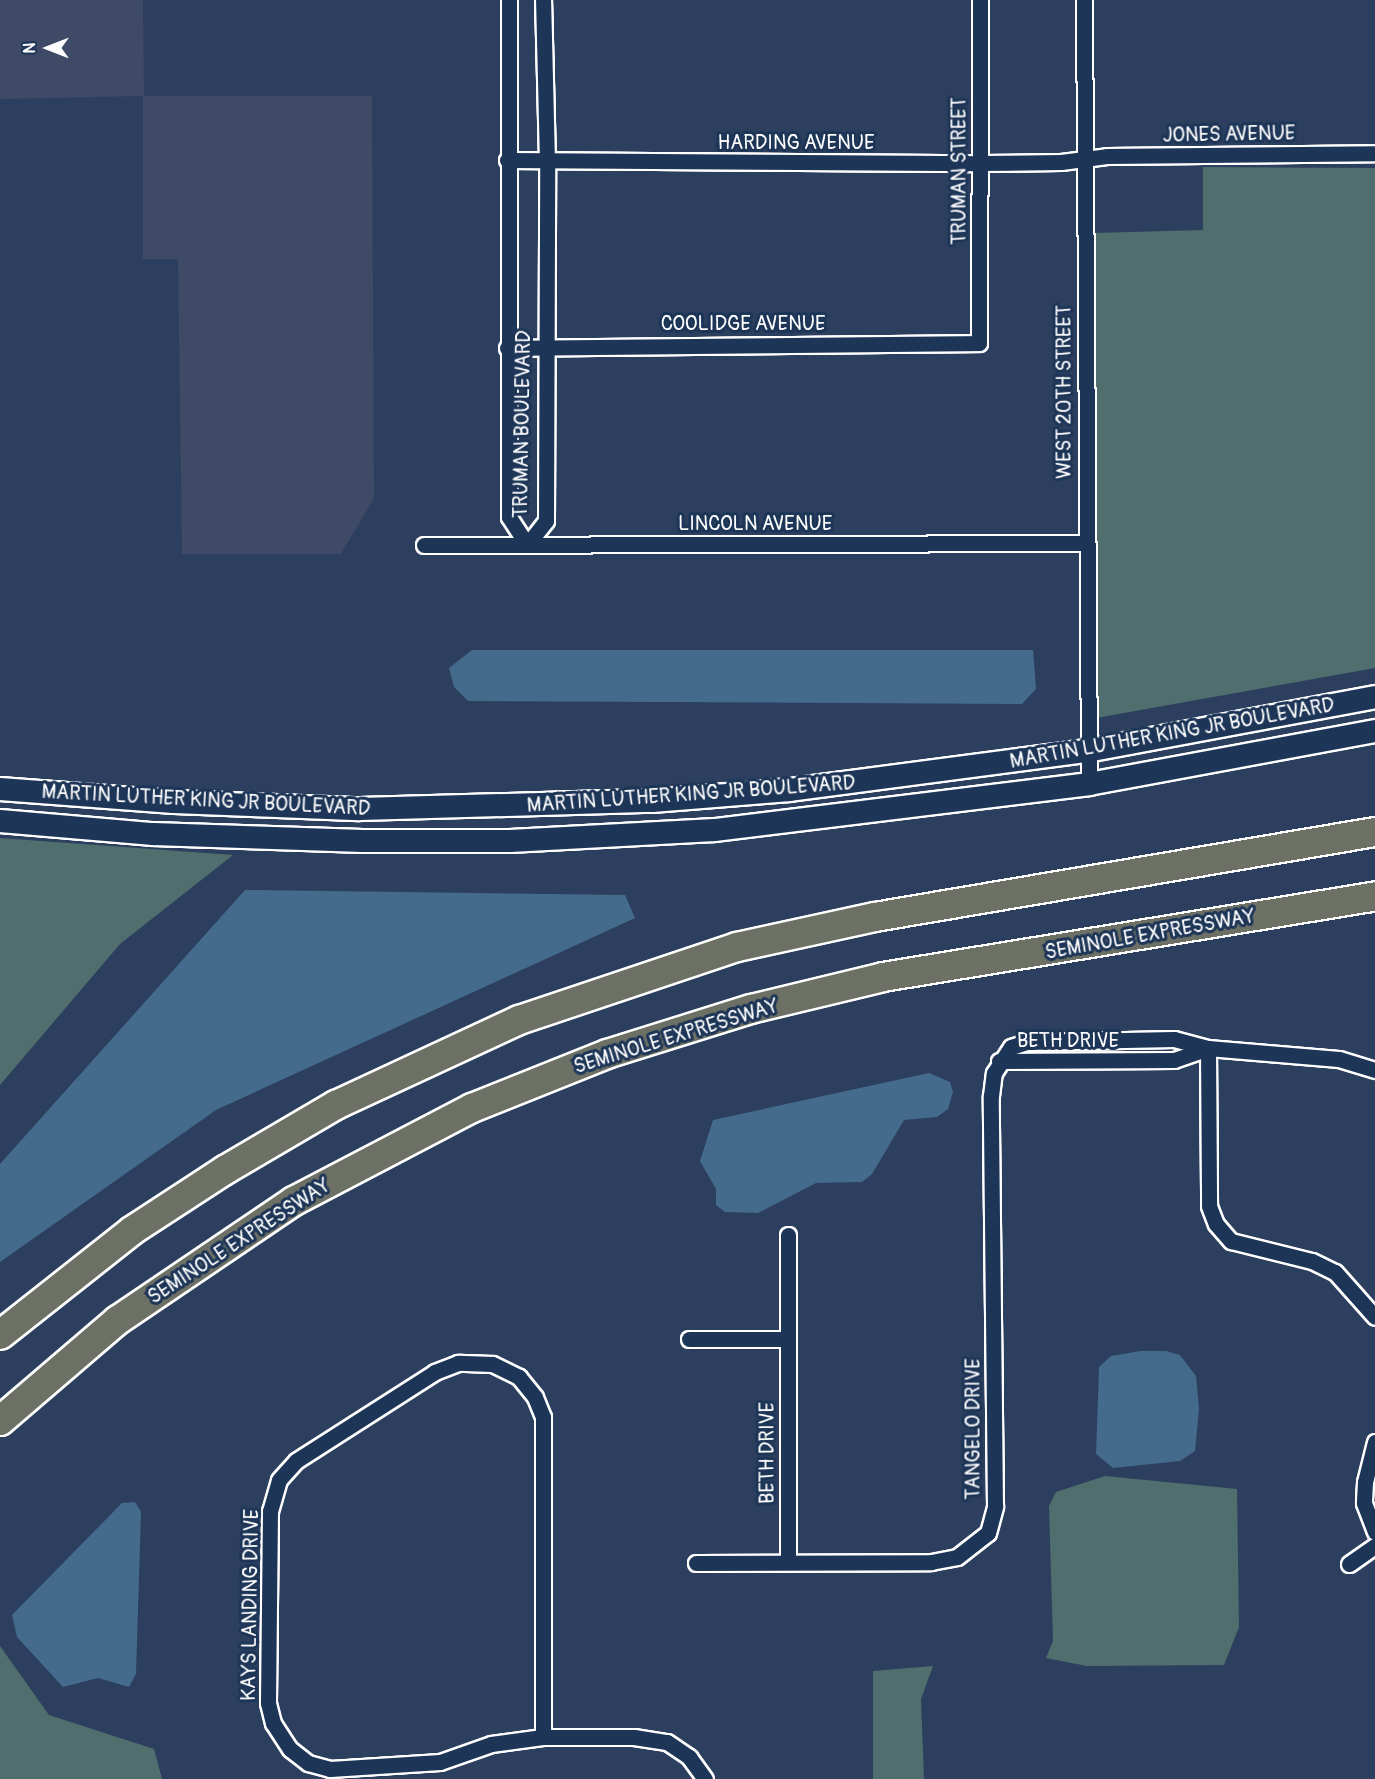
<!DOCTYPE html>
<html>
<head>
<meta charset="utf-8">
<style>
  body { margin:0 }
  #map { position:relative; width:1375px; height:1779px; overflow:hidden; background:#2c3f5e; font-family:Pangolin,sans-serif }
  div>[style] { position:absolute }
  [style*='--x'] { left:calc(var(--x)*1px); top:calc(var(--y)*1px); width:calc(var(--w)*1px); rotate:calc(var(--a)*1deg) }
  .built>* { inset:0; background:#3f4a66 }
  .green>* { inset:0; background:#506e6d }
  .water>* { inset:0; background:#456b8c }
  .roads { filter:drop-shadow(2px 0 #fff) drop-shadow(-2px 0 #fff) drop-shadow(0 2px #fff) drop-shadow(0 -2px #fff) }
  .street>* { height:15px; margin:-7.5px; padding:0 7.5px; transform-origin:7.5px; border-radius:7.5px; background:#1d3557 }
  .secondary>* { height:22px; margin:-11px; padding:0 11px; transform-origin:11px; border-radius:11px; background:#1d3557 }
  .highway>* { height:28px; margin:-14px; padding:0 14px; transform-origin:14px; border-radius:14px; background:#6c7065 }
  span { translate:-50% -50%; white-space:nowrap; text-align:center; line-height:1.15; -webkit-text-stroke:6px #1d3557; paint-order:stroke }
  .street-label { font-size:20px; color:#fff }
  .north { position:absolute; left:18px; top:18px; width:60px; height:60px; -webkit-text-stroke:4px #1d3557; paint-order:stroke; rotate:270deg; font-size:16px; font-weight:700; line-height:24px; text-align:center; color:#fff }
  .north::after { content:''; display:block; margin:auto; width:21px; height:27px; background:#fff; clip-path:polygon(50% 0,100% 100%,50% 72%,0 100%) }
</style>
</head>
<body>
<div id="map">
  <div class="built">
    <i style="clip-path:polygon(0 0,143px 0,144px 96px,372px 96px,374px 498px,341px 554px,182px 554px,178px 259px,143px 259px,143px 96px,0 99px)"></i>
  </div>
  <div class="green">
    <i style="clip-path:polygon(1203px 167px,1375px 168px,1375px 668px,1096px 718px,1093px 233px,1203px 230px)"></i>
    <i style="clip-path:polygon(0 838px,233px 855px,120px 944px,0 1085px)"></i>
    <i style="clip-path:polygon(1105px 1476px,1237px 1489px,1239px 1627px,1224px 1665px,1087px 1666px,1046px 1658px,1053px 1641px,1049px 1506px,1056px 1492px)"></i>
    <i style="clip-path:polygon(0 1646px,49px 1715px,154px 1749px,162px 1779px,0 1779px)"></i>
    <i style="clip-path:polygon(933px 1666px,921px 1699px,924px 1779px,873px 1779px,873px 1671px)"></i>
  </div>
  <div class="water">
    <i style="clip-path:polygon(472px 650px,1033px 650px,1036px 689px,1022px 704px,468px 701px,454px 687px,449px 668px)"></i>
    <i style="clip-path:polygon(245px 890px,625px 895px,635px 918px,216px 1110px,0 1262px,0 1164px)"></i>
    <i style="clip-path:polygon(929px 1073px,950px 1082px,953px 1092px,948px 1109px,937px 1117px,904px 1120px,872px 1174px,862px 1182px,816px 1183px,758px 1213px,725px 1212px,716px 1205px,716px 1189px,700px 1161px,713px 1120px)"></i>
    <i style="clip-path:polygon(1141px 1351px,1166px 1351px,1180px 1355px,1196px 1376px,1199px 1409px,1195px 1451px,1180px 1461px,1113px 1468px,1096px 1454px,1099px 1367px,1111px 1356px)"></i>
    <i style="clip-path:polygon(135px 1502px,141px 1512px,136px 1674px,129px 1687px,98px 1678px,63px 1687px,17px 1637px,12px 1615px,122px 1503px)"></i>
  </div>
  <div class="roads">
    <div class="street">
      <i style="--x:509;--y:0;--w:517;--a:90"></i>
      <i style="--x:509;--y:517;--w:33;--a:57"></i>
      <i style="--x:527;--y:545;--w:31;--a:-52"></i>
      <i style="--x:546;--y:521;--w:360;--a:-89.8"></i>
      <i style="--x:547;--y:161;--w:161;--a:-91.4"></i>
      <i style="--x:1084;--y:0;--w:784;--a:89.63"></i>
      <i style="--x:507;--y:160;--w:473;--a:0.4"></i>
      <i style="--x:980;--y:163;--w:81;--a:-0.7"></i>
      <i style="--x:1061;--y:162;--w:46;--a:-7.4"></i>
      <i style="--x:1107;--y:156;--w:268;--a:-0.6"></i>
      <i style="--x:507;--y:348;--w:472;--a:-0.6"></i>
      <i style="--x:979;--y:343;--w:343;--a:-89.8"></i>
      <i style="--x:424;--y:545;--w:662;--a:-0.17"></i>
      <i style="--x:1208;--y:1048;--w:158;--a:89.6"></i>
      <i style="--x:1209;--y:1206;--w:19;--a:69"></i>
      <i style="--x:1216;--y:1224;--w:23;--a:49"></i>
      <i style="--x:1231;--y:1241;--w:83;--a:13.9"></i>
      <i style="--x:1312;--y:1261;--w:25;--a:26"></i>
      <i style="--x:1335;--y:1272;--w:60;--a:48.4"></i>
      <i style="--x:999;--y:1061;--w:175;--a:-0.3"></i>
      <i style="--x:1174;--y:1060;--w:36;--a:-19"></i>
      <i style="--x:788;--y:1235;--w:327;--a:90"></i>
      <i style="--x:689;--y:1339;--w:99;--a:0"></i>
      <i style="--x:1375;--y:1442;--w:41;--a:104"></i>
      <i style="--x:1365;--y:1482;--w:21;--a:93"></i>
      <i style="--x:1364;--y:1503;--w:31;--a:69"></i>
      <i style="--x:696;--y:1563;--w:235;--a:-0.2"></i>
      <i style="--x:931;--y:1562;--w:26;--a:-11"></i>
      <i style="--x:957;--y:1557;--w:39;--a:-38"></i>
      <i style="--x:988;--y:1533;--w:28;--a:-75"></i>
      <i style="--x:995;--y:1506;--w:410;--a:-90.6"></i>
      <i style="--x:991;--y:1096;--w:23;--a:-83"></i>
      <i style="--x:994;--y:1073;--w:31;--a:-57"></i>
      <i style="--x:1011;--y:1047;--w:16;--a:-18"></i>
      <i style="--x:1026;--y:1042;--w:148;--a:-1.2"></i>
      <i style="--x:1174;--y:1039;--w:35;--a:15"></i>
      <i style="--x:1208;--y:1048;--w:131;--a:4.8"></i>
      <i style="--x:1339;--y:1059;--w:38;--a:17"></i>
      <i style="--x:1349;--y:1564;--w:32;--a:-35"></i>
      <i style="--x:543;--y:1737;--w:320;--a:-90"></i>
      <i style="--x:543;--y:1417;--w:22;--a:-112"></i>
      <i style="--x:535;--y:1397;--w:26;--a:-129"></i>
      <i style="--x:519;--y:1377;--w:30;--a:-154"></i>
      <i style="--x:492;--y:1364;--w:34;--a:-178"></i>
      <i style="--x:458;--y:1363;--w:25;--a:159"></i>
      <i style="--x:435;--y:1372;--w:165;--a:147.4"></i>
      <i style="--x:296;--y:1461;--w:25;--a:132"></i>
      <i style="--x:279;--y:1480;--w:32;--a:106"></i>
      <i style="--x:270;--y:1511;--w:192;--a:90.6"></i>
      <i style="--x:268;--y:1703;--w:21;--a:76"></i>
      <i style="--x:273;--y:1723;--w:31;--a:57"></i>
      <i style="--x:290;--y:1749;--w:23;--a:38"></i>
      <i style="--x:308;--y:1763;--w:23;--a:15"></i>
      <i style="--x:330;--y:1769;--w:110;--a:-3.6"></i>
      <i style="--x:440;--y:1762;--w:54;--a:-19.4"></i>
      <i style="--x:491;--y:1744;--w:52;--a:-7.7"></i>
      <i style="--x:543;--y:1737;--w:91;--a:0"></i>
      <i style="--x:634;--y:1737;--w:33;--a:9"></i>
      <i style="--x:667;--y:1742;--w:27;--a:34"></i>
      <i style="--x:689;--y:1757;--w:27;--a:54"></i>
    </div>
    <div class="secondary">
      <i style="--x:0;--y:789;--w:174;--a:4.3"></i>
      <i style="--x:174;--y:802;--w:186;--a:2.2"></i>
      <i style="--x:360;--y:809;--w:292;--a:-1.6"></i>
      <i style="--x:652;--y:801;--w:138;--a:-4.6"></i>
      <i style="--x:790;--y:790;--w:300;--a:-7.5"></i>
      <i style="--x:1087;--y:751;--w:293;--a:-10.6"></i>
      <i style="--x:0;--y:821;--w:154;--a:4.9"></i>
      <i style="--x:153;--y:834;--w:210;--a:1.9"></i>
      <i style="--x:363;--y:841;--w:147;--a:0"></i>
      <i style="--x:510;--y:841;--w:205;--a:-3.1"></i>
      <i style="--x:715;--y:830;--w:377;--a:-7"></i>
      <i style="--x:1089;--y:784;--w:291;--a:-10.5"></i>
    </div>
    <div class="highway">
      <i style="--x:0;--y:1335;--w:169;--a:-38.3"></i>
      <i style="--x:133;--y:1230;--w:110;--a:-33.1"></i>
      <i style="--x:225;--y:1170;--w:129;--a:-30.4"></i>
      <i style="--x:336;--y:1105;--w:202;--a:-24.9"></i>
      <i style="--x:519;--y:1020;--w:230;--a:-18.5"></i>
      <i style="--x:737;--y:947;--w:141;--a:-12.3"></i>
      <i style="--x:875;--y:917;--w:507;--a:-9.65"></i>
      <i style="--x:0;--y:1421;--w:155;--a:-40.6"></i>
      <i style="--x:118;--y:1320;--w:212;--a:-34.1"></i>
      <i style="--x:294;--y:1201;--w:201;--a:-27.6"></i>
      <i style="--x:472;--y:1108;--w:145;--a:-21.8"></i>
      <i style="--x:607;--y:1054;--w:151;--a:-17.4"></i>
      <i style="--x:751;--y:1009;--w:136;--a:-13.6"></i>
      <i style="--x:883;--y:977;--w:499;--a:-9.3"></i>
    </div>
  </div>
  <div class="street-label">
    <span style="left:1229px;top:134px;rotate:-1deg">JONES AVENUE</span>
    <span style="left:796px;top:142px">HARDING AVENUE</span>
    <span style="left:959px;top:171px;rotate:-90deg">TRUMAN STREET</span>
    <span style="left:743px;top:323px">COOLIDGE AVENUE</span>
    <span style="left:1064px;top:392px;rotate:-90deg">WEST 20TH STREET</span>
    <span style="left:522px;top:424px;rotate:-89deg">TRUMAN BOULEVARD</span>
    <span style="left:755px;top:523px">LINCOLN AVENUE</span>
    <span style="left:1172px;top:733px;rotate:-10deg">MARTIN LUTHER KING JR BOULEVARD</span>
    <span style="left:691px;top:794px;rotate:-4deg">MARTIN LUTHER KING JR BOULEVARD</span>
    <span style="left:206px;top:800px;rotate:3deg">MARTIN LUTHER KING JR BOULEVARD</span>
    <span style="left:1150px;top:934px;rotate:-10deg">SEMINOLE EXPRESSWAY</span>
    <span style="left:676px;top:1036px;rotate:-17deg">SEMINOLE EXPRESSWAY</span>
    <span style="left:1068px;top:1040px">BETH DRIVE</span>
    <span style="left:239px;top:1241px;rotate:-33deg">SEMINOLE EXPRESSWAY</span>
    <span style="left:973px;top:1429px;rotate:-90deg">TANGELO DRIVE</span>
    <span style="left:767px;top:1453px;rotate:-90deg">BETH DRIVE</span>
    <span style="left:250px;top:1605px;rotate:-89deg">KAYS LANDING DRIVE</span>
  </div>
  <div class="north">N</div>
</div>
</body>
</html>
